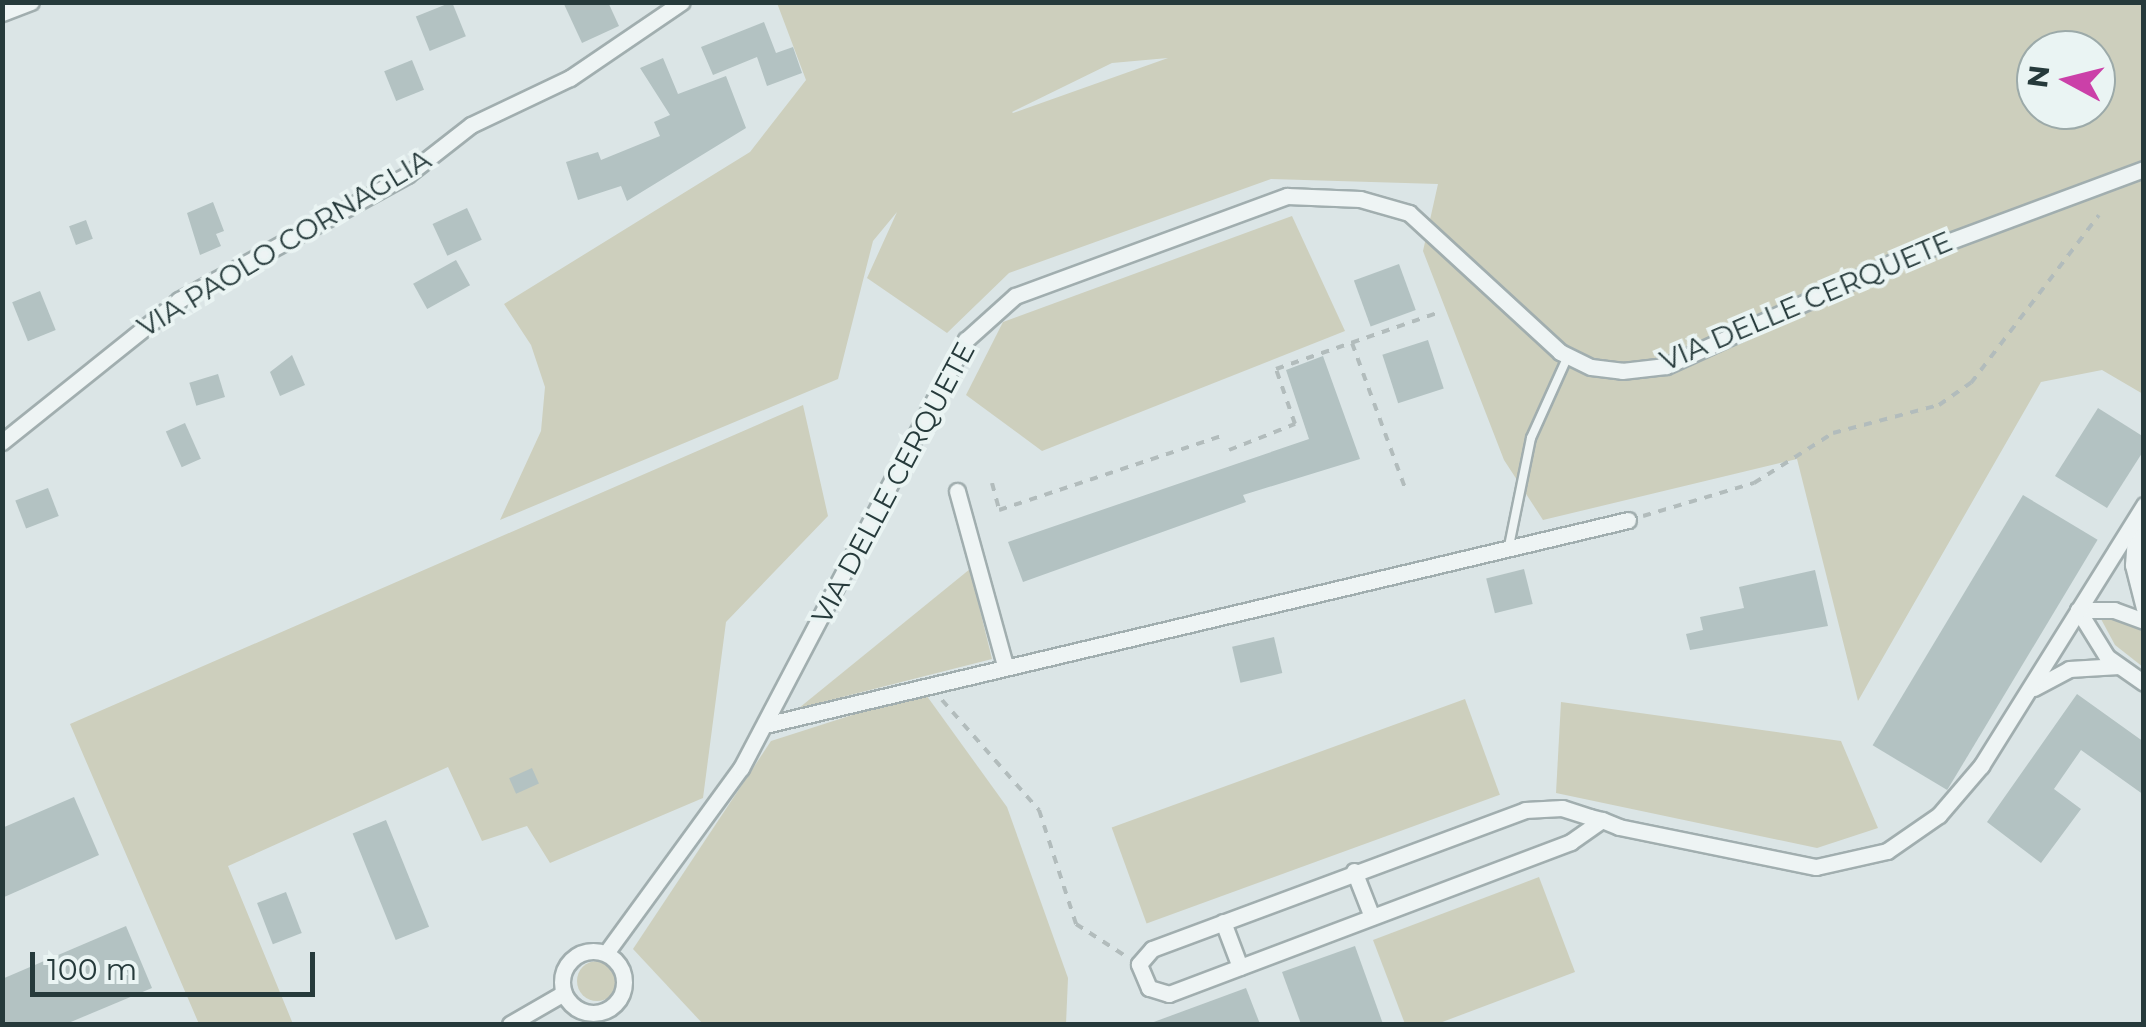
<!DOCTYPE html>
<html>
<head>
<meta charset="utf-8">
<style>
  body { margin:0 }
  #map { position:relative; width:2146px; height:1027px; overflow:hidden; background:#dbe5e6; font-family:Montserrat,sans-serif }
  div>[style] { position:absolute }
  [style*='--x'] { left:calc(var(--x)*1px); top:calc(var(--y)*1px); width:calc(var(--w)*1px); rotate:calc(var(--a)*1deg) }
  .green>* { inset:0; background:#cdcfbd; transform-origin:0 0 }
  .round { border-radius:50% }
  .building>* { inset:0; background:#b3c2c2; transform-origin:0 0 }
  .path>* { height:4px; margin-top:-2px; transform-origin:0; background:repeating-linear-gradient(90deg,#b2bcbc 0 8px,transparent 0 16px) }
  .roads { filter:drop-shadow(2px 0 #a1aeaf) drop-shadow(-2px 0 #a1aeaf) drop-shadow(0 2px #a1aeaf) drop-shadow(0 -2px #a1aeaf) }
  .lane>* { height:8px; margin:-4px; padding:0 4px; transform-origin:4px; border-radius:4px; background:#eef4f4 }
  .street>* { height:15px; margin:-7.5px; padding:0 7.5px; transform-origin:7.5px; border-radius:7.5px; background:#eef4f4 }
  .street>.ring { margin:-7.5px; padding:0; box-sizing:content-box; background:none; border:15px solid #eef4f4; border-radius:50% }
  span { translate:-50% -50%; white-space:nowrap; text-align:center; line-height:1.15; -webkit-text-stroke:8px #eaf4f3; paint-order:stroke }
  .street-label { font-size:28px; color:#263a3b }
  .frame { position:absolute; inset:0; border:5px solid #263a3b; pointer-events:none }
  .north { position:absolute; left:2016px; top:30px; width:100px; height:100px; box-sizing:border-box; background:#eaf4f3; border:2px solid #9caaa9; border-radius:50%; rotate:277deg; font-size:28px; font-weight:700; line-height:40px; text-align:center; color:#263a3b }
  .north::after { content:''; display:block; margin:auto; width:35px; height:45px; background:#cb40a8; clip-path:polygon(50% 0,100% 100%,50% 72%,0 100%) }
  .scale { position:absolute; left:30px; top:952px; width:285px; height:45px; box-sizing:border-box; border:5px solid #263a3b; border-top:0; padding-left:12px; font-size:30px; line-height:35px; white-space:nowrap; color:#263a3b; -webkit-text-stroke:8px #eaf4f3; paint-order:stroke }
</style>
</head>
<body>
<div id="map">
  <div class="green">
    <i style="clip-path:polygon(evenodd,777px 3px,2143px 3px,2143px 394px,2102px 370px,2041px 382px,1858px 701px,1797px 459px,1543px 520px,1504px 460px,1423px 251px,1438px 184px,1271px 179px,1009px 273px,947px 333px,867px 278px,897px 212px,873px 241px,838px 379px,500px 520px,541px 431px,545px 387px,531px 345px,504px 304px,750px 152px,806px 80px,777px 3px,2036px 50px,2096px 50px,2096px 110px,2036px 110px,2036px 50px,777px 3px,1168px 58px,1013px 113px,1012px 112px,1112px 63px,1168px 58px)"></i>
    <i style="clip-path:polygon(1292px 216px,1345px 331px,1042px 451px,966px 395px,1003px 322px)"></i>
    <i style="clip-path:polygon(803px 405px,828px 516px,726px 622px,703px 798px,550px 863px,527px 826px,482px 841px,448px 767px,228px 866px,293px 1024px,199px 1024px,70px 724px)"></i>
    <i style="clip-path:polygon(970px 569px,992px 659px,799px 708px)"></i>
    <i style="clip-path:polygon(2101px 619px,2130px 619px,2143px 629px,2143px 667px,2115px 645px)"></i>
    <i style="clip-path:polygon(924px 692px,1007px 807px,1068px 978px,1066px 1024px,703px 1024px,633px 949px,771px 741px)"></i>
    <i style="left:1465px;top:699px;width:102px;height:376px;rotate:70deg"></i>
    <i style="clip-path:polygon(1561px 702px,1841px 741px,1878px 828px,1817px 848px,1556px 793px)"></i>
    <i style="clip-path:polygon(1539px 877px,1575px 972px,1437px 1024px,1405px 1024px,1373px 940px)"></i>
    <i class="round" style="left:577px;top:961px;width:40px;height:40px"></i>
  </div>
  <div class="building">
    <i style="left:452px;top:2px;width:37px;height:39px;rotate:68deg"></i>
    <i style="clip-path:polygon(563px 2px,608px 2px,619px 26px,582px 43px)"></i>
    <i style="clip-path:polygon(764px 22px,776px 53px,793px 47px,802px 73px,767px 86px,757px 57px,713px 75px,701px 47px)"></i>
    <i style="clip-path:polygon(663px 58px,678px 94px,726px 76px,746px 128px,627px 201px,621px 186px,578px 200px,566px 162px,598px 152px,601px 160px,660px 136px,654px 122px,670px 115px,640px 68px)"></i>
    <i style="left:412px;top:60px;width:32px;height:30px;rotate:68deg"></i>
    <i style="clip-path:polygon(213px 202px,224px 231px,216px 234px,221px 246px,200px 255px,187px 213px)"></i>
    <i style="left:467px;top:208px;width:35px;height:38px;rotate:65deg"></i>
    <i style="left:86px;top:220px;width:20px;height:18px;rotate:70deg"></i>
    <i style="left:456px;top:260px;width:29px;height:49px;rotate:61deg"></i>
    <i style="left:1399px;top:264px;width:49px;height:48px;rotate:70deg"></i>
    <i style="left:40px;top:291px;width:42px;height:30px;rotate:68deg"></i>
    <i style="left:1428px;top:340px;width:51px;height:48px;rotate:72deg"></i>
    <i style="clip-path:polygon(292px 355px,305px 385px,280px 396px,270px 372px)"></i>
    <i style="clip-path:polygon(1323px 356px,1360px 459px,1243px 495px,1246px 502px,1023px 582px,1008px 542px,1309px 439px,1286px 370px)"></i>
    <i style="left:218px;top:374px;width:24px;height:30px;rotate:73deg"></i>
    <i style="clip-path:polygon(2098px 408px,2144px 437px,2144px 450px,2107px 508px,2055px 476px)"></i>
    <i style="left:185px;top:423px;width:39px;height:21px;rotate:66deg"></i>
    <i style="left:48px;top:488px;width:30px;height:35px;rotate:69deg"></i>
    <i style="left:2023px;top:495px;width:87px;height:292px;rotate:31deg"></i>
    <i style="left:1524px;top:569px;width:36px;height:39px;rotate:76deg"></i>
    <i style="clip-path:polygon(1815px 570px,1828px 626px,1690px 650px,1686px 634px,1703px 630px,1700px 617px,1744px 608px,1739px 587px)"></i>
    <i style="left:1274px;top:637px;width:37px;height:43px;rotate:77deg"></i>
    <i style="clip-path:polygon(2077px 694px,2144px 742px,2144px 795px,2081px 750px,2054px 789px,2081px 809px,2041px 863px,1987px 822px)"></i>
    <i style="left:532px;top:768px;width:17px;height:25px;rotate:66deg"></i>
    <i style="clip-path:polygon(74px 797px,99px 855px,2px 898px,2px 828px)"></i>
    <i style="left:386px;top:820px;width:115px;height:36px;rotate:68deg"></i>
    <i style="left:286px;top:892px;width:44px;height:31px;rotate:69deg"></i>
    <i style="clip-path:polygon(126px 926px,152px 988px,66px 1024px,2px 1024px,2px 979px)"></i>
    <i style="clip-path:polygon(1355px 946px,1383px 1024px,1301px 1024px,1282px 972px)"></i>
    <i style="clip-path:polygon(1246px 988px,1260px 1024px,1152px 1024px,1151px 1023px)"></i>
  </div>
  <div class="path">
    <i style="--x:1352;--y:343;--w:154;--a:69.9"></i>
    <i style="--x:1229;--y:450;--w:71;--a:-21.5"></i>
    <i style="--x:1295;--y:424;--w:58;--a:-109.1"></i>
    <i style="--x:1276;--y:369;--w:174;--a:-19.2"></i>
    <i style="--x:992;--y:483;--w:28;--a:75"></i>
    <i style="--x:999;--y:510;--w:237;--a:-18.4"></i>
    <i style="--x:1643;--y:516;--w:116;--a:-16.6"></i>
    <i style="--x:1754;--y:483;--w:93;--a:-32.3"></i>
    <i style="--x:1833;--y:433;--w:110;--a:-14.8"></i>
    <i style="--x:1939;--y:405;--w:39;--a:-35"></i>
    <i style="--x:1971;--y:383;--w:211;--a:-52.7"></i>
    <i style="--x:942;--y:700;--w:147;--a:48.6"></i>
    <i style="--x:1039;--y:810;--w:120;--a:72"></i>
    <i style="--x:1076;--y:924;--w:57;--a:32.9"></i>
  </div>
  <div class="roads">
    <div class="lane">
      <i style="--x:1509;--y:546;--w:110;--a:-78.5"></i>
      <i style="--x:1531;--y:438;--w:90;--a:-65.7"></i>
    </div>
    <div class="street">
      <i style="--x:2;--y:13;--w:31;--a:-21"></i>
      <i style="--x:2;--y:442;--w:227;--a:-38.7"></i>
      <i style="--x:179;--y:300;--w:260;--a:-28.7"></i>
      <i style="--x:407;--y:175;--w:81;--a:-38"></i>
      <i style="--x:471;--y:125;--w:110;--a:-25.4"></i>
      <i style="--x:570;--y:78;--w:135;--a:-34.2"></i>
      <i style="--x:957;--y:491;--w:180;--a:74.6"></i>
      <i style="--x:2136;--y:523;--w:42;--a:94.1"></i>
      <i style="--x:2133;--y:565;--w:44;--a:75.7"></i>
      <i style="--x:2144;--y:621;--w:32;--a:-160"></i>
      <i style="--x:2114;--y:610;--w:36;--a:180"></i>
      <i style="--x:2078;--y:610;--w:55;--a:58.3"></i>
      <i style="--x:2107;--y:657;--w:45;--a:35.1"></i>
      <i style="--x:2034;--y:688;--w:40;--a:-28"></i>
      <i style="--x:2069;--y:669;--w:50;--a:-3.4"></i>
      <i style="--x:765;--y:725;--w:887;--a:-13.36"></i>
      <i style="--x:1602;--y:820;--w:38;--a:145"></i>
      <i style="--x:1571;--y:842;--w:430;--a:159.3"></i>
      <i style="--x:1169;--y:994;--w:21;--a:-163"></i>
      <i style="--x:1149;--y:988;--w:26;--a:-113"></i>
      <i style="--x:1139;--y:964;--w:20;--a:-49"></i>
      <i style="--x:1152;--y:949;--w:398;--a:-20.4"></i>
      <i style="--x:1525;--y:810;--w:37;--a:-3"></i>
      <i style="--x:1562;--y:808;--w:29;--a:18"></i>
      <i style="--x:1590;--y:817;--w:12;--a:14"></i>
      <i style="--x:1602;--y:820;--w:18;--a:22"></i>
      <i style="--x:1619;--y:827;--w:201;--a:11.5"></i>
      <i style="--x:1816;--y:867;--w:73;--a:-12.7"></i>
      <i style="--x:1887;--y:851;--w:63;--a:-34.7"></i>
      <i style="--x:1939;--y:815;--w:65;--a:-49.4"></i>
      <i style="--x:1981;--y:766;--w:308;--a:-58"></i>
      <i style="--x:1354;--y:871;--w:49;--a:68.6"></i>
      <i style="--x:1223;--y:922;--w:48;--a:69.3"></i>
      <i class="ring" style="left:562px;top:951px;width:47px;height:47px"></i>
      <i style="--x:606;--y:953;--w:229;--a:-53.9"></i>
      <i style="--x:741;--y:768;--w:484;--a:-62.3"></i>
      <i style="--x:966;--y:340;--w:66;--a:-41.9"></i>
      <i style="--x:1015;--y:296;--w:290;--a:-20.2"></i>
      <i style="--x:1287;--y:196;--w:73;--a:2.4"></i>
      <i style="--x:1360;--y:199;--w:51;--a:15.9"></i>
      <i style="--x:1409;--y:213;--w:205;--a:42.6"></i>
      <i style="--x:1560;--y:352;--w:34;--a:26"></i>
      <i style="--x:1591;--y:367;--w:31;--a:7"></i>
      <i style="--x:1622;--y:371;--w:44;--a:-6.5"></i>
      <i style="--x:1666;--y:366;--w:247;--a:-24.6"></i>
      <i style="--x:1891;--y:263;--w:270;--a:-20.4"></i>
      <i style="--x:510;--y:1024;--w:62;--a:-29.9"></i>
    </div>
  </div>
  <div class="street-label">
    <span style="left:284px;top:243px;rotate:-31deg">VIA PAOLO CORNAGLIA</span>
    <span style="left:1806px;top:301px;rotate:-23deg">VIA DELLE CERQUETE</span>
    <span style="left:893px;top:483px;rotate:-62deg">VIA DELLE CERQUETE</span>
  </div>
  <div class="frame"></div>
  <div class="north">N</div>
  <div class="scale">100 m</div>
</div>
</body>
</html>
